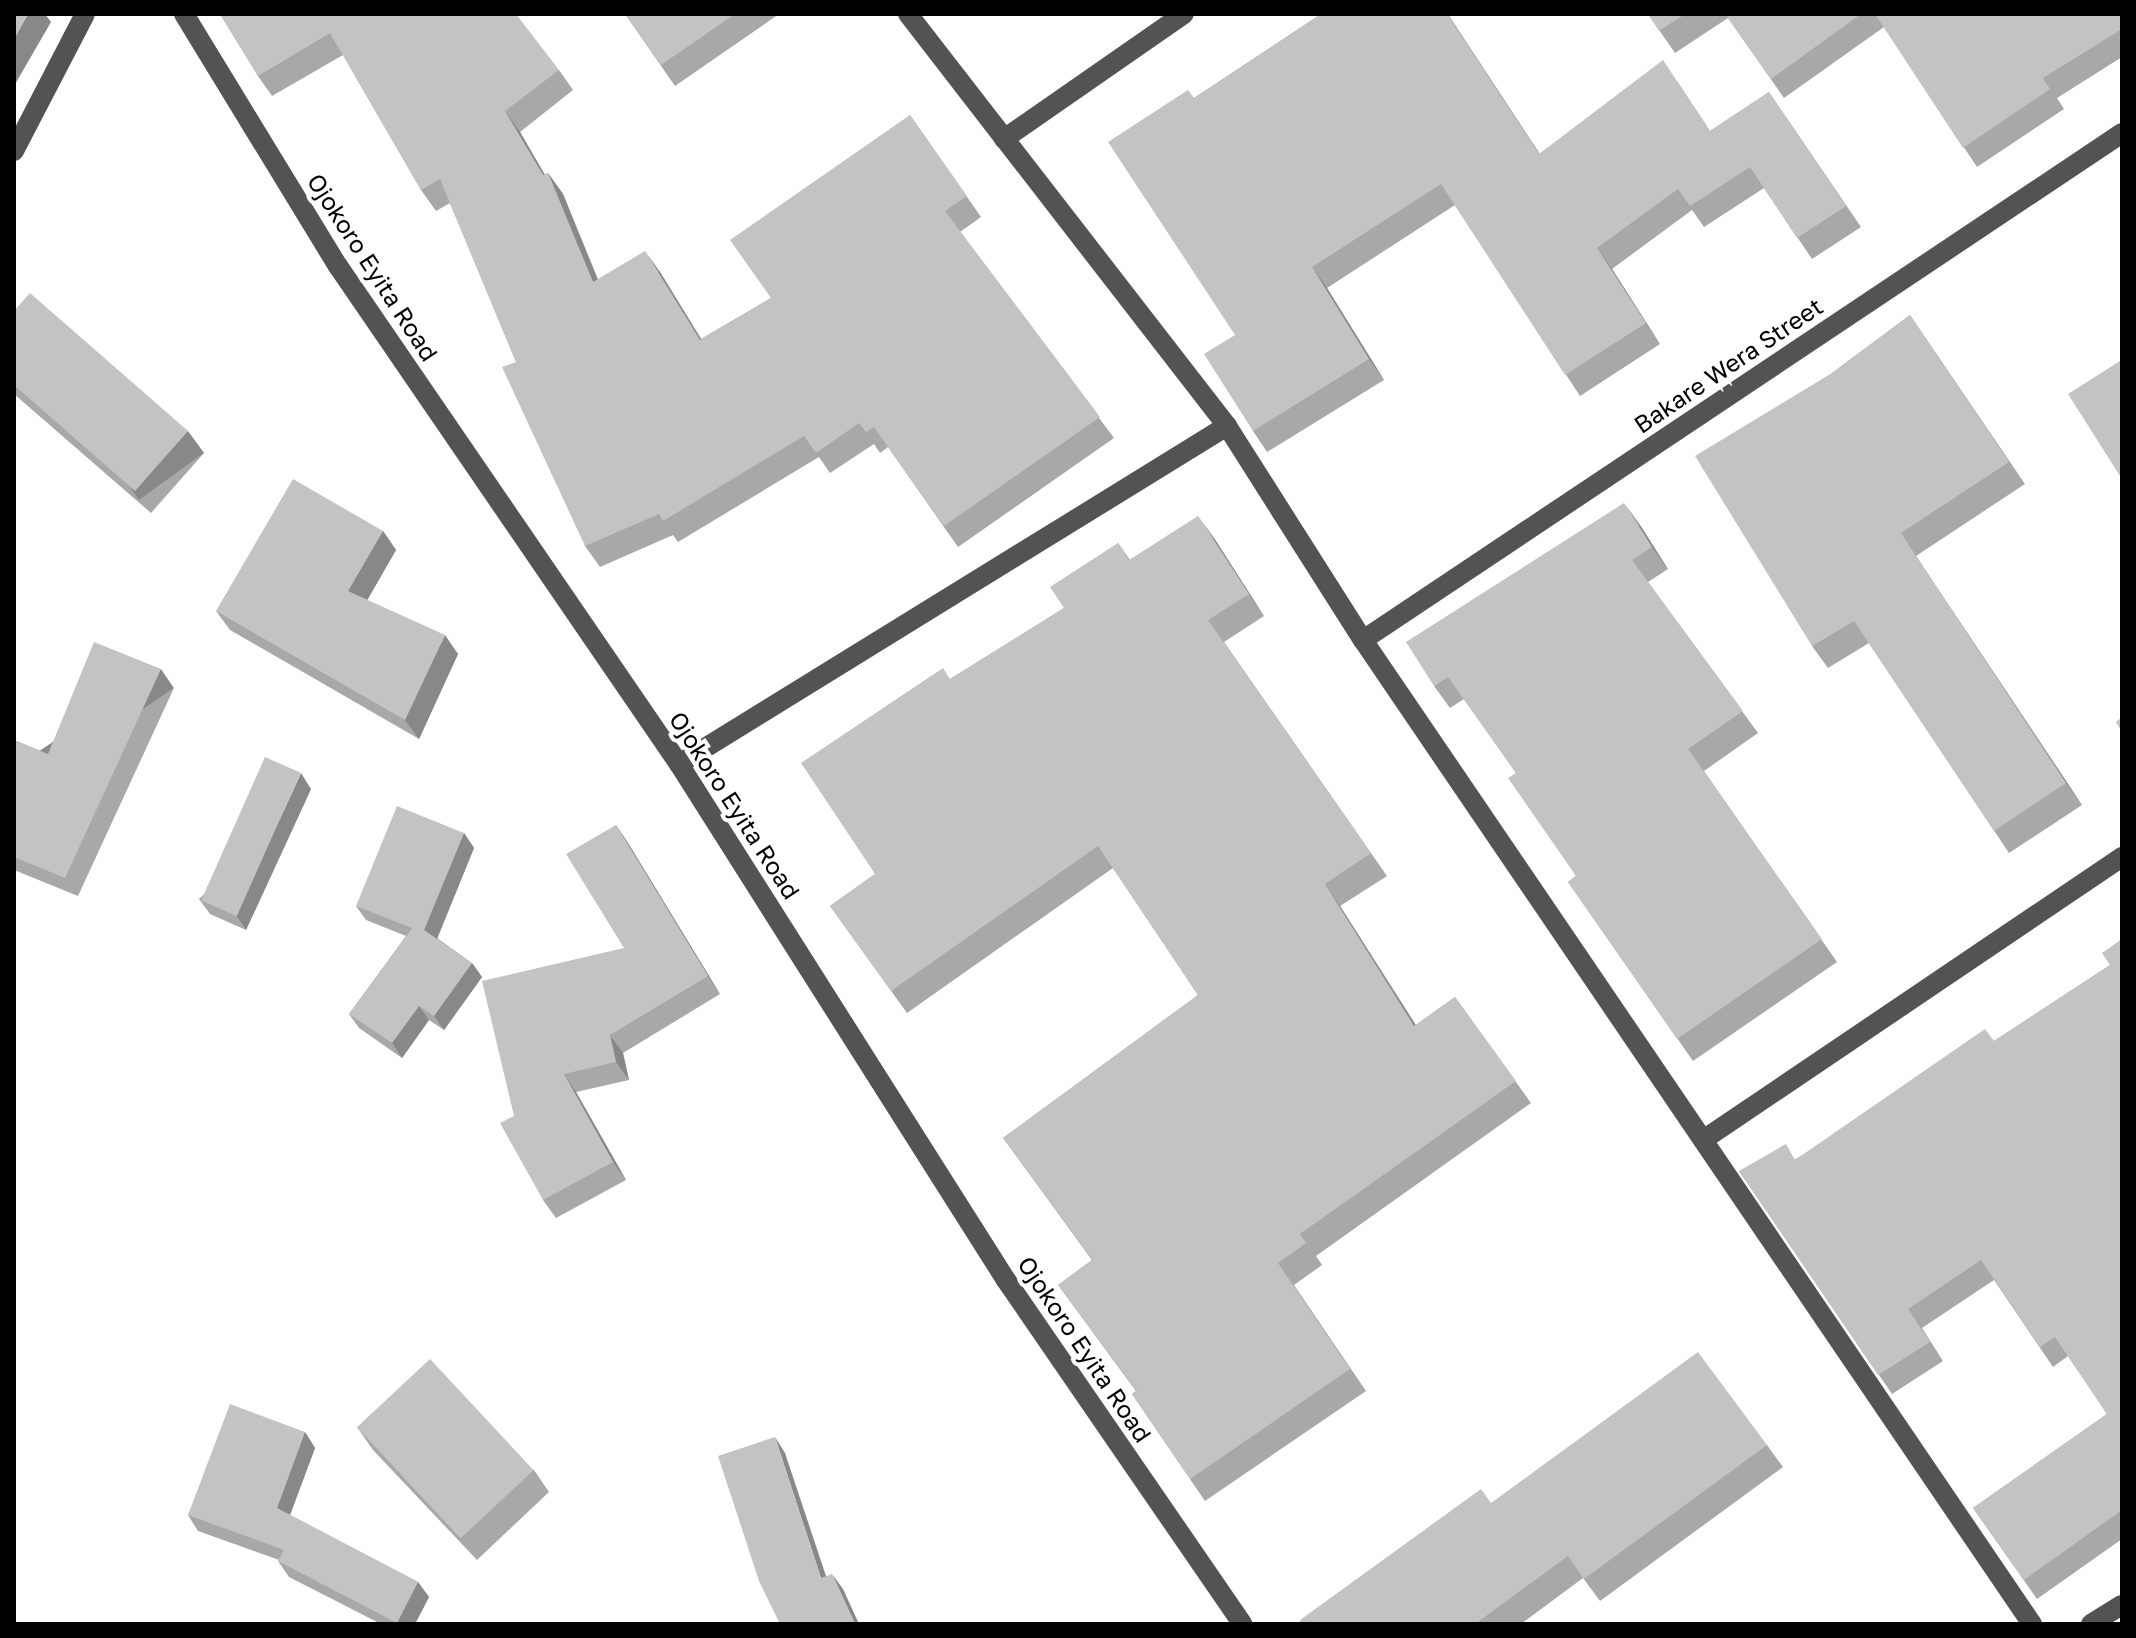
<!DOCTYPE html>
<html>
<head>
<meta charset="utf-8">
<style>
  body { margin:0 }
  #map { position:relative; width:2136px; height:1638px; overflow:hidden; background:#fff; font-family:"Golos Text",sans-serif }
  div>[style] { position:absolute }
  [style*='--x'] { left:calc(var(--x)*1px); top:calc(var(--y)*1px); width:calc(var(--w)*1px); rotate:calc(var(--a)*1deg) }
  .minor>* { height:20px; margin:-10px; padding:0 10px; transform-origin:10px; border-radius:10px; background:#535353 }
  .wall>* { inset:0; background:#a8a8a8 }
  .shaded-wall>* { inset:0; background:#888; transform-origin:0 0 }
  .building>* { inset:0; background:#c3c3c3; transform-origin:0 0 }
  span { translate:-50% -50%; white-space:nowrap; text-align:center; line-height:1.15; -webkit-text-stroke:8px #fff; paint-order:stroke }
  .street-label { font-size:24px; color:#000 }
  .frame { position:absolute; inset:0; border:16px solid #000; pointer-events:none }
</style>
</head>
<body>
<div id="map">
  <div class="minor">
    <i style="--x:184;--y:14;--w:295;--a:58.6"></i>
    <i style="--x:338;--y:266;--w:604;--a:55.6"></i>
    <i style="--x:679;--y:764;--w:611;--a:57.64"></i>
    <i style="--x:1006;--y:1280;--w:417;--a:55.5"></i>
    <i style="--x:908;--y:14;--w:521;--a:52.25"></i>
    <i style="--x:1227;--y:426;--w:254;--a:57.6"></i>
    <i style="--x:1363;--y:640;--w:1190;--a:55.79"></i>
    <i style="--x:1004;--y:139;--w:219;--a:-34.8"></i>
    <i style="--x:14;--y:151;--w:154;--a:-62.6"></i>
    <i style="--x:1363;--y:640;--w:913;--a:-33.74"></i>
    <i style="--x:679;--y:764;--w:644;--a:-31.67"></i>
    <i style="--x:1703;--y:1140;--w:506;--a:-34.04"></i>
    <i style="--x:2091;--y:1624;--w:36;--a:-32"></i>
  </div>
  <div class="wall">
    <i style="clip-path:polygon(220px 14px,559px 70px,573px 90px,520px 132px,545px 175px,548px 173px,563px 194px,598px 279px,660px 272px,701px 339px,771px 298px,910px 115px,981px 217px,960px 232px,1114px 438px,958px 547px,888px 447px,880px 453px,874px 444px,830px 473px,819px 457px,678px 542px,673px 535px,600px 567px,585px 546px,516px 362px,450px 203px,436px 211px,421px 190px,343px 55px,272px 96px,258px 76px)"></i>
    <i style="clip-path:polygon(625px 14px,779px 14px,675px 86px)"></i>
    <i style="clip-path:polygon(1321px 14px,1448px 14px,1540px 154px,1677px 81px,1710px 131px,1769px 92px,1861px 227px,1812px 259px,1764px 188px,1704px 227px,1692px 210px,1612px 269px,1660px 344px,1580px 396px,1455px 205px,1327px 288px,1384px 380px,1267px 452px,1253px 431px,1194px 98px)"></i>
    <i style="clip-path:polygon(1648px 14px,2122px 14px,2122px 57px,2057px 98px,2064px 109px,1977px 167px,1884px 27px,1784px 98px,1728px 18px,1675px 53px)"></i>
    <i style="clip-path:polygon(14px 311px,204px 453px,151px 513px,14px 394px)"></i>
    <i style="clip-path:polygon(1910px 315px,2025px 484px,1916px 556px,2082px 805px,2009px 853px,1869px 643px,1828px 668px,1812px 646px,1832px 373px)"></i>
    <i style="clip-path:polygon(1640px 525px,1668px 569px,1648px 582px,1758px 733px,1704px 771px,1837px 962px,1693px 1061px,1568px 882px,1576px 876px,1516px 773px,1464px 699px,1450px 708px,1434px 686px)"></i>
    <i style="clip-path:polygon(383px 531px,396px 550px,367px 600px,458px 654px,419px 739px,230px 630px,216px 611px)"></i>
    <i style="clip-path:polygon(1214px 538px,1264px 616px,1224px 642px,1387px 876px,1340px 906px,1416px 1025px,1455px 997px,1531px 1103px,1316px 1256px,1322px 1265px,1294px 1285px,1366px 1391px,1205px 1501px,1132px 1394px,1136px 1391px,1058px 1285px,1092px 1260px,1003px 1138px,1198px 995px,1113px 868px,907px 1013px,830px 906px,875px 874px,950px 679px,1064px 608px,1118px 543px,1130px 560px)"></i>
    <i style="clip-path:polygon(174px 688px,78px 896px,14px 870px,14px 740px,48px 754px)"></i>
    <i style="clip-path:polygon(311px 789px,246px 930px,210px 914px,199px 899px)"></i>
    <i style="clip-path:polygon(616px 825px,628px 843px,720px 994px,623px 1053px,629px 1080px,576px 1092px,626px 1180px,556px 1218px,543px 1200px,514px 1116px,624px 948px)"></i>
    <i style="clip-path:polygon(464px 833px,474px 848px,437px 938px,472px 963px,482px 977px,444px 1030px,429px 1020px,402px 1058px,359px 1028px,349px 1014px,406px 936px,366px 920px,356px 906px)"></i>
    <i style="clip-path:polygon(2122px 939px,2122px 1539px,2037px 1599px,1973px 1508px,2107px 1414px,2068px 1356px,2053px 1367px,1994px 1280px,1922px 1328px,1943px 1361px,1892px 1394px,1739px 1171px,1796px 1159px,1994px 1041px,2110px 965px)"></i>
    <i style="clip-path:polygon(357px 1427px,534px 1470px,549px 1492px,477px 1560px,373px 1450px)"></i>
    <i style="clip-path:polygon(305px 1432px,315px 1448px,290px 1515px,418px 1582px,429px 1597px,415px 1624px,381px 1624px,289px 1577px,278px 1561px,279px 1560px,198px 1531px,188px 1515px)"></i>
    <i style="clip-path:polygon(1767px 1445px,1783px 1467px,1600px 1601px,1583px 1578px,1521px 1624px,1302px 1624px,1491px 1503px)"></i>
  </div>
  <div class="shaded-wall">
    <i style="clip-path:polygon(28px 14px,45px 14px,51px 22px,14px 86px,14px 39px)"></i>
    <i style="clip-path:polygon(505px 111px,520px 132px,557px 196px,543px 175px)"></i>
    <i style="clip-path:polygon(548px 173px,563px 194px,607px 303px,593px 282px)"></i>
    <i style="clip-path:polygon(1597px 248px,1612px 269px,1660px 344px,1646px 323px)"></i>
    <i style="clip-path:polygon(645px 251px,660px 272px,714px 360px,700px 340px)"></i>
    <i style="clip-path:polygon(1312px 267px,1327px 288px,1384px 380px,1369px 359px)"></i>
    <i style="left:188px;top:431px;width:27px;height:80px;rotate:54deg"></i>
    <i style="clip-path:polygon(1624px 503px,1640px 525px,1668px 569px,1652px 547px)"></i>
    <i style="clip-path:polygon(1198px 516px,1214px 538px,1264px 616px,1249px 594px)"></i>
    <i style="clip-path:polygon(383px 531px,396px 550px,361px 611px,348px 591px)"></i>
    <i style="clip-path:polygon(1901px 533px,1916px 556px,2082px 805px,2066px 783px)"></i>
    <i style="clip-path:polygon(445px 635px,458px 654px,419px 739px,405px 720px)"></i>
    <i style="left:161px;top:669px;width:23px;height:230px;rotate:56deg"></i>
    <i style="clip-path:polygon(301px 773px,311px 789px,246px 930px,236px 915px)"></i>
    <i style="clip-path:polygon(616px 825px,628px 843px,720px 994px,708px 976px)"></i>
    <i style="clip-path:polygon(464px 833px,474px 848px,435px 944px,424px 930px)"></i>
    <i style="clip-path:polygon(1325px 884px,1340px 906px,1430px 1048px,1414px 1026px)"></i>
    <i style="clip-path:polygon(472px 963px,482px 977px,444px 1030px,434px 1016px)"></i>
    <i style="clip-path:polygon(419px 1006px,429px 1020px,402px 1058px,392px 1043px)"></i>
    <i style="clip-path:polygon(610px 1035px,623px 1053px,629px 1080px,616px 1062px)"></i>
    <i style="clip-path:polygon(564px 1074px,576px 1092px,626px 1180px,613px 1162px)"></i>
    <i style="clip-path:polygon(305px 1432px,315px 1448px,287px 1523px,277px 1508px)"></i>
    <i style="clip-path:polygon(775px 1437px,785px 1453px,832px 1594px,821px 1578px)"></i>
    <i style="clip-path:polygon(832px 1574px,843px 1589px,859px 1624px,855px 1624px)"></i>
    <i style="clip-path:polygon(418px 1582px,429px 1597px,415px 1624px,398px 1624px,397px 1623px)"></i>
  </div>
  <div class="building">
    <i style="clip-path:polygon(14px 14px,28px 14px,14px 39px)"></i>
    <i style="clip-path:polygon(220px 14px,516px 14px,559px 70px,505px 111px,543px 175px,548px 173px,593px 282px,645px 251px,700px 340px,771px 298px,730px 240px,910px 115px,967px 196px,945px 211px,1100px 417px,944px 526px,874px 427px,866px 432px,859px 423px,816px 453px,804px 436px,663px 521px,659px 514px,585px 546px,502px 367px,516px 362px,440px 179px,421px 190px,330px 33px,258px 76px)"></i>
    <i style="clip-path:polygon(625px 14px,735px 14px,661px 65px)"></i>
    <i style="clip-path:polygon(1321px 14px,1447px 14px,1539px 154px,1663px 60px,1710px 131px,1769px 92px,1846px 206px,1797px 238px,1750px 167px,1690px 206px,1678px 189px,1597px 248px,1646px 323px,1565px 375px,1441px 184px,1312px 267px,1369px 359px,1253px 431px,1204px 354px,1235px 335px,1108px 142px,1188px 90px,1194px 98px)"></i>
    <i style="clip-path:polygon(1648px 14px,1685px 14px,1659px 31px)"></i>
    <i style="clip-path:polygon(1728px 14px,1861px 14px,1771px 79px,1726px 15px)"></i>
    <i style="clip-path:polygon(1875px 14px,2122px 14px,2122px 29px,2043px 78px,2050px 89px,1963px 148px)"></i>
    <i style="clip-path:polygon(30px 293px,188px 431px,135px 491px,14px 385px,14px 311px)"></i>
    <i style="clip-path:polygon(1910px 315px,2009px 462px,1901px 533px,2066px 783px,1994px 831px,1854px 621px,1812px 646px,1695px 456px,1832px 373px)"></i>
    <i style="clip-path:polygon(2120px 361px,2122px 364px,2122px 475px,2120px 476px,2068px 394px)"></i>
    <i style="clip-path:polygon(293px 479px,383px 531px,348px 591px,445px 635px,405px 720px,216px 611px)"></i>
    <i style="clip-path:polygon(1624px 503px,1652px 547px,1632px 560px,1743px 711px,1688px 749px,1822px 939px,1677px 1039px,1568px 882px,1576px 876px,1508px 778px,1516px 773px,1448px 677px,1434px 686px,1406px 642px)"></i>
    <i style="clip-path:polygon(1198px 516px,1249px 594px,1208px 620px,1371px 853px,1325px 884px,1414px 1026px,1455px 997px,1516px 1081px,1300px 1234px,1306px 1243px,1278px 1263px,1350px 1369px,1190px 1479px,1132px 1394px,1137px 1391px,1058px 1285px,1093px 1260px,1003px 1138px,1198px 995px,1098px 846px,891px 991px,830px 906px,875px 874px,801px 763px,943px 668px,950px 679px,1064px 608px,1050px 587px,1118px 543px,1129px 560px)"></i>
    <i style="clip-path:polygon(94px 642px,161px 669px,65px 878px,14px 857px,14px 740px,48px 754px)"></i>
    <i style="clip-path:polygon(2122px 717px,2122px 732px,2116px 722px)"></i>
    <i style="left:265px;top:757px;width:39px;height:157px;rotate:24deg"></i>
    <i style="clip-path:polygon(397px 806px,464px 833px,424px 930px,472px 963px,434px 1016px,419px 1006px,392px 1043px,349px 1014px,412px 928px,356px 906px)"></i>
    <i style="clip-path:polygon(616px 825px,708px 976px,610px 1035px,616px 1062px,564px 1074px,613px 1162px,543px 1200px,500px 1123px,514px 1116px,482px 981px,624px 948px,566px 854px)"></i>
    <i style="clip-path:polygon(2122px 939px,2122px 1510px,2024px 1580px,1973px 1508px,2107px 1414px,2055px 1337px,2040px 1347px,1981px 1260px,1908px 1309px,1930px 1342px,1878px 1375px,1739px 1171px,1786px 1144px,1795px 1160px,1985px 1029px,1994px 1041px,2110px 965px,2102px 953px)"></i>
    <i style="clip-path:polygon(1698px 1352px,1767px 1445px,1584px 1579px,1568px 1556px,1475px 1624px,1302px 1624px,1300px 1620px,1481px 1489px,1491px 1503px)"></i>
    <i style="left:430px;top:1359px;width:152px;height:100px;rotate:47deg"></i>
    <i style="clip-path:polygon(230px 1404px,305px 1432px,277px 1508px,418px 1582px,397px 1623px,278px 1561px,284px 1550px,188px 1515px)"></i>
    <i style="clip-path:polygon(775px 1437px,821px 1578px,832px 1574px,855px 1624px,780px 1624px,759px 1581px,718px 1456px)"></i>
  </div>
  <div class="street-label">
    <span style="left:373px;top:267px;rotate:57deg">Ojokoro Eyita Road</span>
    <span style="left:1728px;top:365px;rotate:-34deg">Bakare Wera Street</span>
    <span style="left:735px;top:805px;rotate:57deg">Ojokoro Eyita Road</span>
    <span style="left:1085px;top:1349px;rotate:56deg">Ojokoro Eyita Road</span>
  </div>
  <div class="frame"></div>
</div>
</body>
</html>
